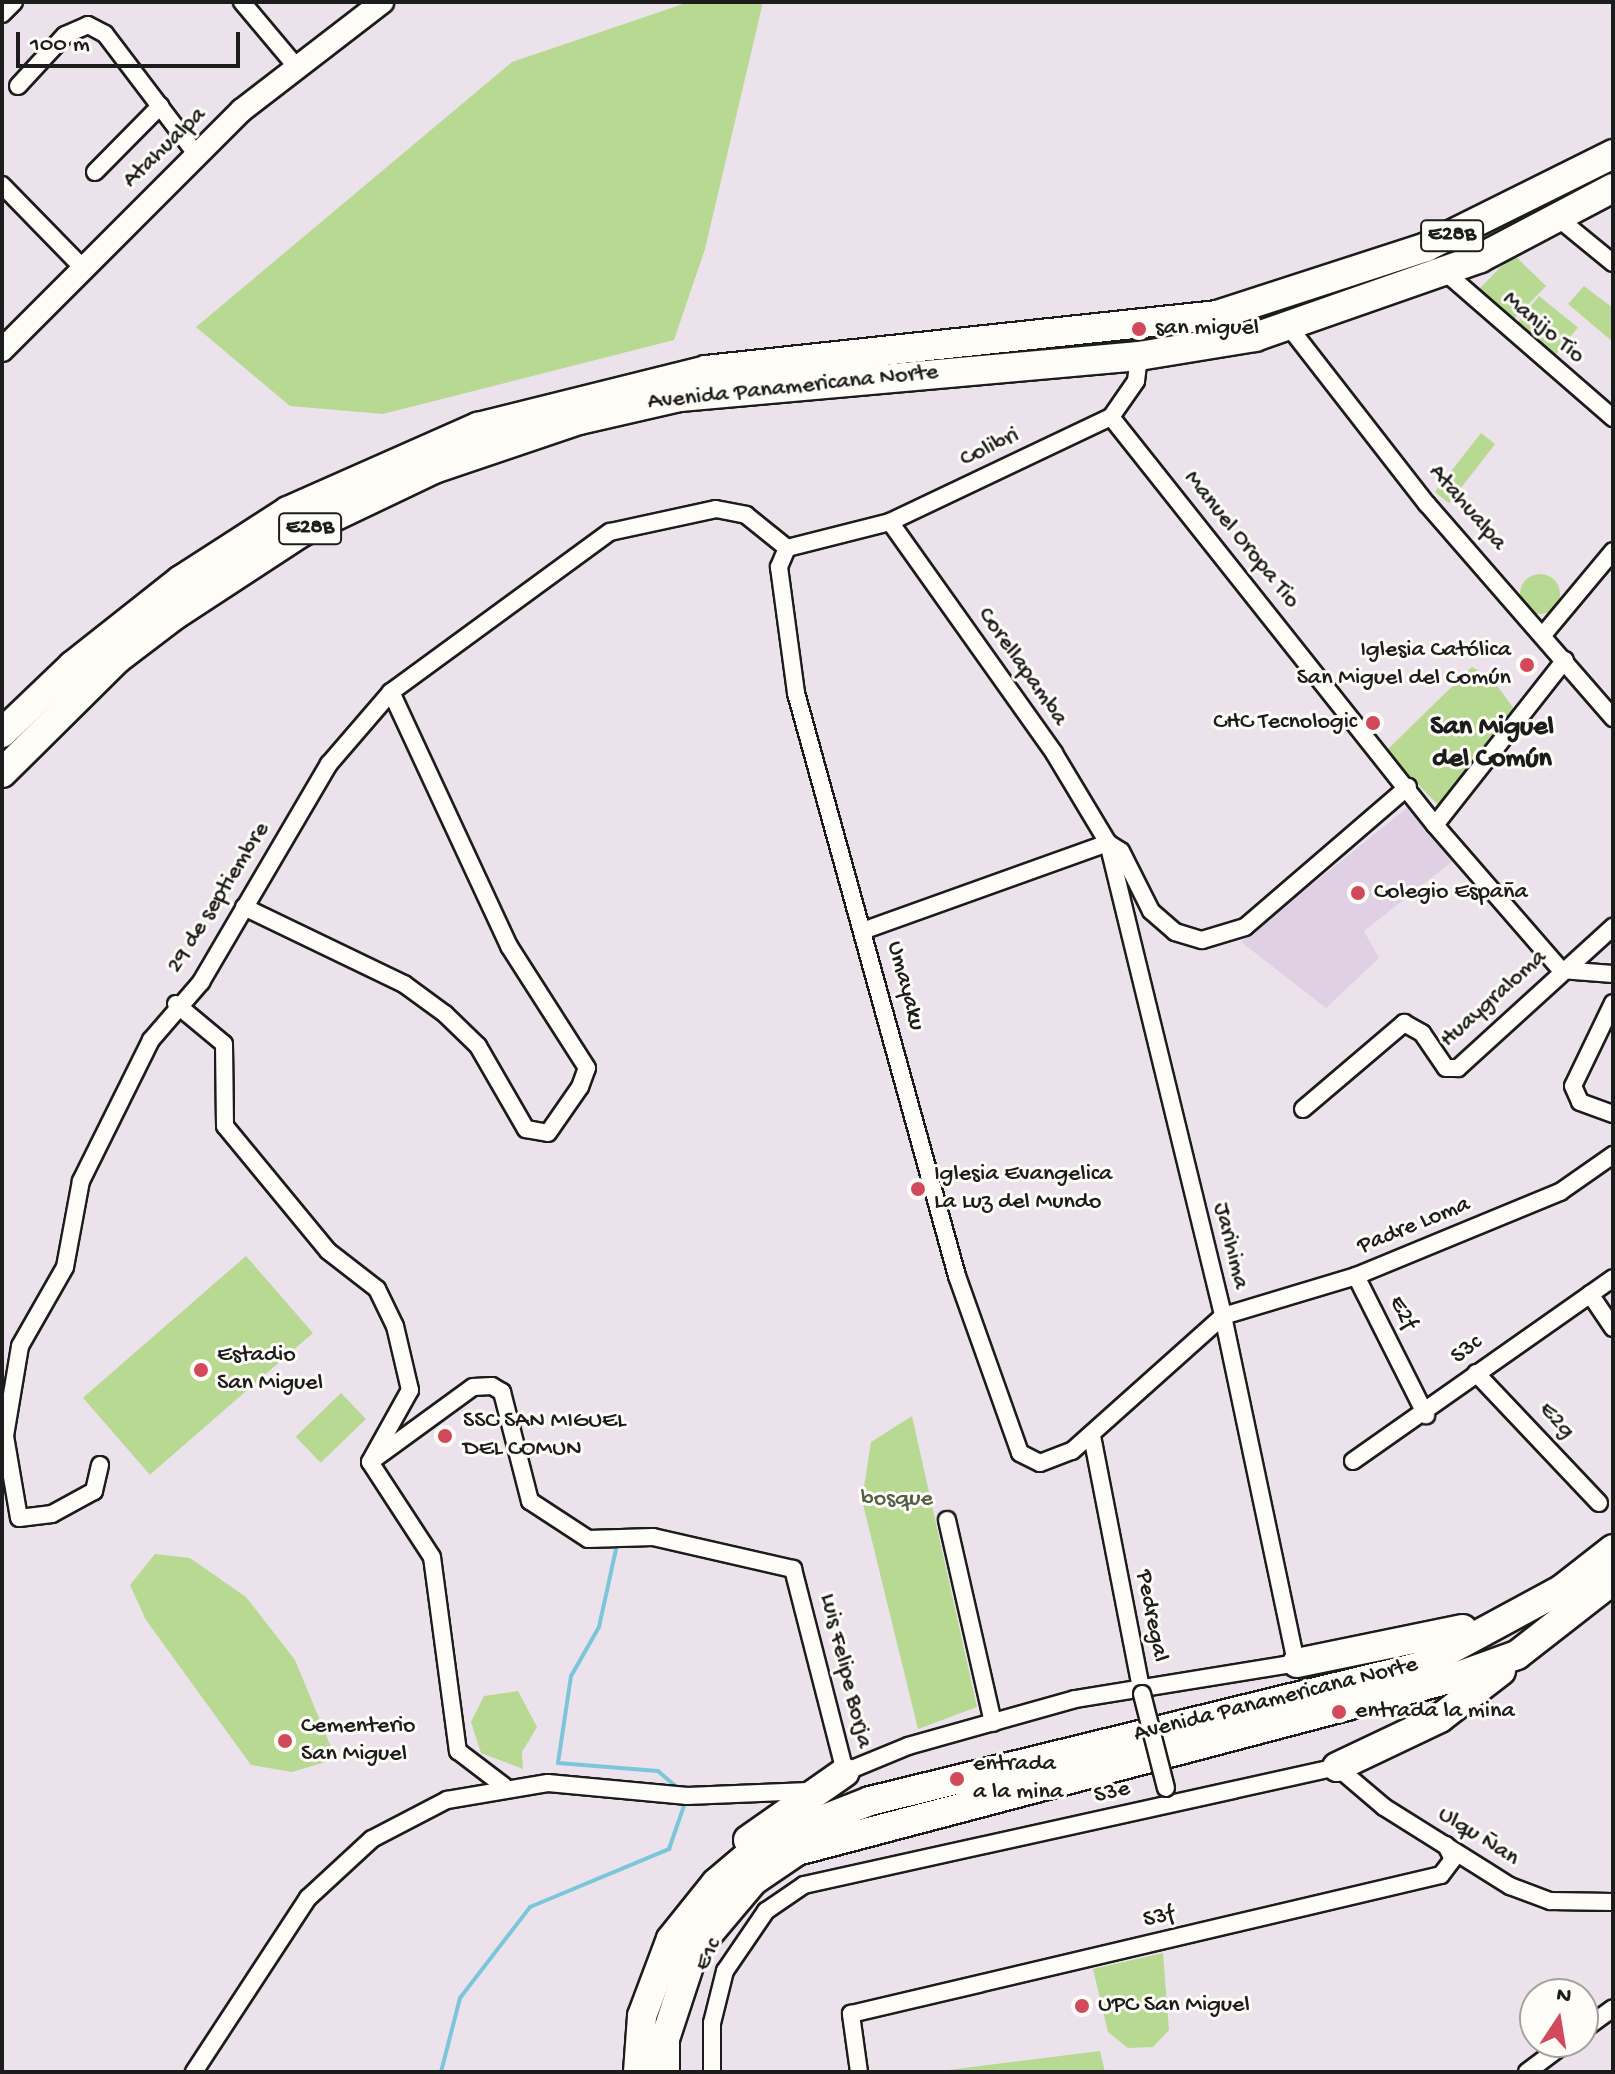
<!DOCTYPE html>
<html>
<head>
<meta charset="utf-8">
<style>
  body { margin:0 }
  #map { position:relative; width:1615px; height:2074px; overflow:hidden; background:#ece2ec; font-family:"Gochi Hand",sans-serif }
  div>[style] { position:absolute }
  [style*='--x'] { left:calc(var(--x)*1px); top:calc(var(--y)*1px); width:calc(var(--w)*1px); rotate:calc(var(--a)*1deg) }
  .built>* { inset:0; background:#e0d0e4 }
  .green>* { inset:0; background:#b7d992; transform-origin:0 0 }
  .round { border-radius:50% }
  .stream>* { height:4px; margin:-2px; padding:0 2px; transform-origin:2px; border-radius:2px; background:#7bc6db }
  .roads { filter:drop-shadow(2px 0 #1c1c1c) drop-shadow(-2px 0 #1c1c1c) drop-shadow(0 2px #1c1c1c) drop-shadow(0 -2px #1c1c1c) }
  .minor>* { height:16px; margin:-8px; padding:0 8px; transform-origin:8px; border-radius:8px; background:#fdfcf7 }
  .tertiary>* { height:22px; margin:-11px; padding:0 11px; transform-origin:11px; border-radius:11px; background:#fdfcf7 }
  .trunk>* { height:28px; margin:-14px; padding:0 14px; transform-origin:14px; border-radius:14px; background:#fdfcf7 }
  .bridges { filter:drop-shadow(2px 0 #1c1c1c) drop-shadow(-2px 0 #1c1c1c) drop-shadow(0 2px #1c1c1c) drop-shadow(0 -2px #1c1c1c) }
  .minor-bridge>* { height:16px; margin:-8px; padding:0 8px; transform-origin:8px; border-radius:8px; background:#fdfcf7 }
  .dots>* { width:22px; height:22px; translate:-50% -50%; box-sizing:border-box; border:4px solid #fdfcf7; border-radius:50% }
  span { translate:-50% -50%; white-space:nowrap; text-align:center; line-height:1.15; -webkit-text-stroke:6px #fdfcf7; paint-order:stroke }
  .shield-label span { padding:2px 6px; background:#fdfcf7; border:2px solid; border-radius:6px; -webkit-text-stroke-width:0 }
  .shield-label { font-size:22px; color:#1c1c1c; font-weight:700 }
  .street-label { font-size:24px; color:#1c1c1c }
  .poi-label { font-size:24px; color:#1c1c1c }
  .left { translate:0 -50%; text-align:left }
  .right { translate:-100% -50%; text-align:right }
  .park-label { font-size:24px; color:#525e45 }
  .quarter-label { font-size:28px; color:#1c1c1c; font-weight:700 }
  .frame { position:absolute; inset:0; border:4px solid #1c1c1c; pointer-events:none }
  .north { position:absolute; left:1519px; top:1978px; width:80px; height:80px; box-sizing:border-box; background:#fdfcf7; border:2px solid #a3a29f; border-radius:50%; rotate:12deg; font-size:22px; font-weight:700; line-height:32px; text-align:center; color:#1c1c1c }
  .north::after { content:''; display:block; margin:auto; width:28px; height:36px; background:#d1495b; clip-path:polygon(50% 0,100% 100%,50% 72%,0 100%) }
  .scale { position:absolute; left:16px; top:32px; width:224px; height:36px; box-sizing:border-box; border:4px solid #1c1c1c; border-top:0; padding-left:10px; font-size:24px; line-height:28px; white-space:nowrap; color:#1c1c1c; -webkit-text-stroke:6px #fdfcf7; paint-order:stroke }
</style>
</head>
<body>
<div id="map">
  <div class="built">
    <i style="clip-path:polygon(1413px 803px,1454px 860px,1364px 931px,1379px 958px,1326px 1008px,1241px 942px)"></i>
  </div>
  <div class="green">
    <i style="clip-path:polygon(689px 2px,763px 2px,705px 249px,674px 340px,383px 414px,290px 406px,196px 327px,512px 62px)"></i>
    <i style="left:1513px;top:254px;width:46px;height:51px;rotate:44deg"></i>
    <i style="clip-path:polygon(1584px 286px,1613px 308px,1613px 342px,1568px 304px)"></i>
    <i style="left:1539px;top:296px;width:50px;height:38px;rotate:39deg"></i>
    <i style="left:1481px;top:433px;width:18px;height:75px;rotate:38deg"></i>
    <i class="round" style="left:1520px;top:574px;width:40px;height:40px"></i>
    <i style="clip-path:polygon(1472px 667px,1493px 680px,1517px 713px,1442px 809px,1386px 751px)"></i>
    <i style="left:246px;top:1256px;width:102px;height:216px;rotate:49deg"></i>
    <i style="left:341px;top:1393px;width:36px;height:63px;rotate:46deg"></i>
    <i style="clip-path:polygon(912px 1416px,977px 1707px,918px 1729px,862px 1500px,871px 1442px)"></i>
    <i style="clip-path:polygon(155px 1554px,190px 1558px,246px 1597px,295px 1660px,336px 1759px,292px 1772px,251px 1765px,146px 1620px,130px 1585px)"></i>
    <i style="clip-path:polygon(518px 1691px,537px 1727px,522px 1752px,523px 1769px,481px 1753px,471px 1722px,484px 1696px)"></i>
    <i style="clip-path:polygon(1163px 1953px,1169px 2030px,1153px 2047px,1128px 2048px,1108px 2032px,1093px 1969px)"></i>
    <i style="clip-path:polygon(1100px 2051px,1105px 2072px,932px 2072px)"></i>
  </div>
  <div class="stream">
    <i style="--x:616;--y:1549;--w:80;--a:102.3"></i>
    <i style="--x:599;--y:1627;--w:56;--a:119.7"></i>
    <i style="--x:571;--y:1676;--w:88;--a:98.5"></i>
    <i style="--x:558;--y:1763;--w:100;--a:4.6"></i>
    <i style="--x:658;--y:1771;--w:29;--a:41"></i>
    <i style="--x:441;--y:2072;--w:76;--a:-75.6"></i>
    <i style="--x:460;--y:1998;--w:115;--a:-52.4"></i>
    <i style="--x:530;--y:1907;--w:151;--a:-22.6"></i>
    <i style="--x:669;--y:1849;--w:52;--a:-70.9"></i>
  </div>
  <div class="roads">
    <div class="minor">
      <i style="--x:242;--y:2;--w:81;--a:50"></i>
      <i style="--x:2;--y:14;--w:17;--a:-45"></i>
      <i style="--x:18;--y:86;--w:69;--a:-47.3"></i>
      <i style="--x:65;--y:35;--w:25;--a:-23"></i>
      <i style="--x:88;--y:25;--w:19;--a:28"></i>
      <i style="--x:105;--y:34;--w:151;--a:52.8"></i>
      <i style="--x:95;--y:172;--w:93;--a:-45.4"></i>
      <i style="--x:2;--y:185;--w:113;--a:45.7"></i>
      <i style="--x:1558;--y:218;--w:71;--a:39.3"></i>
      <i style="--x:1445;--y:272;--w:223;--a:41"></i>
      <i style="--x:1289;--y:327;--w:224;--a:52.1"></i>
      <i style="--x:1427;--y:504;--w:284;--a:49"></i>
      <i style="--x:1111;--y:417;--w:245;--a:154.6"></i>
      <i style="--x:890;--y:522;--w:106;--a:165.8"></i>
      <i style="--x:787;--y:548;--w:21;--a:113"></i>
      <i style="--x:779;--y:567;--w:127;--a:82.3"></i>
      <i style="--x:796;--y:693;--w:605;--a:74.56"></i>
      <i style="--x:957;--y:1276;--w:188;--a:70.4"></i>
      <i style="--x:1020;--y:1453;--w:22;--a:27"></i>
      <i style="--x:1040;--y:1463;--w:34;--a:-21"></i>
      <i style="--x:1072;--y:1451;--w:203;--a:-41.8"></i>
      <i style="--x:1223;--y:1316;--w:139;--a:-16.7"></i>
      <i style="--x:1356;--y:1276;--w:221;--a:-22.4"></i>
      <i style="--x:1560;--y:1192;--w:65;--a:-34.9"></i>
      <i style="--x:1111;--y:417;--w:521;--a:51.55"></i>
      <i style="--x:1435;--y:825;--w:192;--a:49"></i>
      <i style="--x:1561;--y:970;--w:52;--a:4.4"></i>
      <i style="--x:1111;--y:417;--w:44;--a:-55.2"></i>
      <i style="--x:1136;--y:381;--w:25;--a:-83"></i>
      <i style="--x:890;--y:522;--w:283;--a:54.6"></i>
      <i style="--x:1054;--y:753;--w:105;--a:59"></i>
      <i style="--x:1108;--y:843;--w:15;--a:32"></i>
      <i style="--x:1121;--y:851;--w:67;--a:63.4"></i>
      <i style="--x:1151;--y:911;--w:32;--a:41"></i>
      <i style="--x:1175;--y:932;--w:28;--a:17"></i>
      <i style="--x:1202;--y:940;--w:45;--a:-16.8"></i>
      <i style="--x:1245;--y:927;--w:215;--a:-40.7"></i>
      <i style="--x:1543;--y:635;--w:109;--a:-50.2"></i>
      <i style="--x:1435;--y:825;--w:210;--a:-51.8"></i>
      <i style="--x:244;--y:907;--w:178;--a:25.7"></i>
      <i style="--x:404;--y:984;--w:51;--a:36.2"></i>
      <i style="--x:445;--y:1014;--w:46;--a:44.1"></i>
      <i style="--x:478;--y:1046;--w:96;--a:60"></i>
      <i style="--x:526;--y:1129;--w:22;--a:10"></i>
      <i style="--x:548;--y:1133;--w:56;--a:-55.2"></i>
      <i style="--x:580;--y:1087;--w:20;--a:-70"></i>
      <i style="--x:587;--y:1068;--w:145;--a:-122.6"></i>
      <i style="--x:509;--y:946;--w:280;--a:-114.9"></i>
      <i style="--x:865;--y:930;--w:258;--a:-19.7"></i>
      <i style="--x:1108;--y:843;--w:487;--a:76.3"></i>
      <i style="--x:1223;--y:1316;--w:355;--a:78.1"></i>
      <i style="--x:1613;--y:1003;--w:92;--a:115.7"></i>
      <i style="--x:1573;--y:1086;--w:17;--a:66"></i>
      <i style="--x:1580;--y:1102;--w:35;--a:20"></i>
      <i style="--x:176;--y:1004;--w:62;--a:39.8"></i>
      <i style="--x:224;--y:1044;--w:82;--a:89.3"></i>
      <i style="--x:225;--y:1126;--w:162;--a:50.5"></i>
      <i style="--x:328;--y:1251;--w:62;--a:37.8"></i>
      <i style="--x:377;--y:1289;--w:41;--a:64.1"></i>
      <i style="--x:395;--y:1326;--w:66;--a:76.8"></i>
      <i style="--x:410;--y:1390;--w:82;--a:119.1"></i>
      <i style="--x:370;--y:1462;--w:113;--a:56.9"></i>
      <i style="--x:432;--y:1557;--w:196;--a:82.4"></i>
      <i style="--x:458;--y:1751;--w:58;--a:37.3"></i>
      <i style="--x:1303;--y:1109;--w:133;--a:-40.4"></i>
      <i style="--x:1404;--y:1023;--w:21;--a:29"></i>
      <i style="--x:1422;--y:1033;--w:42;--a:55.6"></i>
      <i style="--x:1446;--y:1068;--w:12;--a:0"></i>
      <i style="--x:1458;--y:1068;--w:210;--a:-42.3"></i>
      <i style="--x:1356;--y:1276;--w:156;--a:63.3"></i>
      <i style="--x:1590;--y:1294;--w:41;--a:55.9"></i>
      <i style="--x:1476;--y:1373;--w:179;--a:46.6"></i>
      <i style="--x:1092;--y:1436;--w:263;--a:79"></i>
      <i style="--x:1353;--y:1461;--w:318;--a:-35.1"></i>
      <i style="--x:370;--y:1462;--w:127;--a:-36.1"></i>
      <i style="--x:473;--y:1387;--w:19;--a:-3"></i>
      <i style="--x:492;--y:1386;--w:12;--a:31"></i>
      <i style="--x:502;--y:1392;--w:113;--a:75.6"></i>
      <i style="--x:530;--y:1501;--w:69;--a:33.2"></i>
      <i style="--x:588;--y:1539;--w:65;--a:-1.8"></i>
      <i style="--x:653;--y:1537;--w:144;--a:12.9"></i>
      <i style="--x:793;--y:1569;--w:210;--a:75.6"></i>
      <i style="--x:845;--y:1772;--w:68;--a:-22.4"></i>
      <i style="--x:908;--y:1746;--w:173;--a:-15.7"></i>
      <i style="--x:1075;--y:1699;--w:225;--a:-9.2"></i>
      <i style="--x:100;--y:1465;--w:27;--a:103"></i>
      <i style="--x:94;--y:1491;--w:48;--a:151.3"></i>
      <i style="--x:52;--y:1514;--w:33;--a:173"></i>
      <i style="--x:19;--y:1518;--w:83;--a:-99.7"></i>
      <i style="--x:5;--y:1436;--w:91;--a:-80.5"></i>
      <i style="--x:20;--y:1346;--w:91;--a:-60.3"></i>
      <i style="--x:65;--y:1267;--w:87;--a:-79.5"></i>
      <i style="--x:81;--y:1181;--w:157;--a:-63.6"></i>
      <i style="--x:151;--y:1040;--w:77;--a:-49.2"></i>
      <i style="--x:201;--y:982;--w:253;--a:-59.6"></i>
      <i style="--x:329;--y:764;--w:95;--a:-49.3"></i>
      <i style="--x:391;--y:692;--w:271;--a:-36.2"></i>
      <i style="--x:610;--y:532;--w:108;--a:-12.2"></i>
      <i style="--x:716;--y:509;--w:31;--a:11"></i>
      <i style="--x:746;--y:515;--w:53;--a:38.8"></i>
      <i style="--x:947;--y:1520;--w:208;--a:77.2"></i>
      <i style="--x:1583;--y:2030;--w:37;--a:-36"></i>
      <i style="--x:194;--y:2072;--w:208;--a:-56.8"></i>
      <i style="--x:308;--y:1898;--w:87;--a:-42.7"></i>
      <i style="--x:372;--y:1839;--w:85;--a:-27.5"></i>
      <i style="--x:447;--y:1800;--w:102;--a:-9.6"></i>
      <i style="--x:548;--y:1783;--w:140;--a:5.3"></i>
      <i style="--x:687;--y:1796;--w:122;--a:-2.3"></i>
      <i style="--x:712;--y:2072;--w:49;--a:-90"></i>
      <i style="--x:712;--y:2023;--w:54;--a:-76"></i>
      <i style="--x:725;--y:1971;--w:73;--a:-55.7"></i>
      <i style="--x:766;--y:1911;--w:46;--a:-34.4"></i>
      <i style="--x:804;--y:1885;--w:546;--a:-12.48"></i>
      <i style="--x:1337;--y:1767;--w:62;--a:40.4"></i>
      <i style="--x:1384;--y:1807;--w:149;--a:32.1"></i>
      <i style="--x:1510;--y:1886;--w:43;--a:20.6"></i>
      <i style="--x:1550;--y:1901;--w:63;--a:0.9"></i>
      <i style="--x:859;--y:2072;--w:59;--a:-97.9"></i>
      <i style="--x:851;--y:2014;--w:606;--a:-13.26"></i>
      <i style="--x:1441;--y:1875;--w:20;--a:-53"></i>
      <i style="--x:1453;--y:1859;--w:16;--a:-117"></i>
      <i style="--x:1527;--y:2072;--w:50;--a:-36.9"></i>
    </div>
    <div class="tertiary">
      <i style="--x:2;--y:350;--w:339;--a:-45"></i>
      <i style="--x:242;--y:110;--w:177;--a:-37.6"></i>
    </div>
    <div class="trunk">
      <i style="--x:2;--y:733;--w:97;--a:-43.7"></i>
      <i style="--x:72;--y:666;--w:139;--a:-38.3"></i>
      <i style="--x:181;--y:580;--w:127;--a:-32.8"></i>
      <i style="--x:288;--y:511;--w:208;--a:-23.9"></i>
      <i style="--x:478;--y:427;--w:235;--a:-14"></i>
      <i style="--x:706;--y:370;--w:514;--a:-6.14"></i>
      <i style="--x:1217;--y:315;--w:220;--a:-18"></i>
      <i style="--x:1426;--y:247;--w:209;--a:-26.4"></i>
      <i style="--x:2;--y:773;--w:162;--a:-44.7"></i>
      <i style="--x:117;--y:659;--w:73;--a:-37.2"></i>
      <i style="--x:175;--y:615;--w:152;--a:-33.2"></i>
      <i style="--x:302;--y:532;--w:146;--a:-25.5"></i>
      <i style="--x:434;--y:469;--w:153;--a:-18.7"></i>
      <i style="--x:579;--y:420;--w:104;--a:-12.8"></i>
      <i style="--x:680;--y:397;--w:461;--a:-5.1"></i>
      <i style="--x:1139;--y:356;--w:118;--a:-9.3"></i>
      <i style="--x:1255;--y:337;--w:238;--a:-19.3"></i>
      <i style="--x:1480;--y:258;--w:150;--a:-27.8"></i>
      <i style="--x:1297;--y:1663;--w:169;--a:-11.6"></i>
      <i style="--x:1337;--y:1767;--w:114;--a:-25.4"></i>
      <i style="--x:1440;--y:1718;--w:77;--a:-37.6"></i>
      <i style="--x:748;--y:1840;--w:118;--a:-35"></i>
      <i style="--x:638;--y:2072;--w:56;--a:-85.9"></i>
      <i style="--x:642;--y:2016;--w:82;--a:-69.4"></i>
      <i style="--x:671;--y:1939;--w:72;--a:-51.2"></i>
      <i style="--x:716;--y:1883;--w:62;--a:-40.4"></i>
      <i style="--x:763;--y:1843;--w:115;--a:-21.4"></i>
      <i style="--x:870;--y:1801;--w:564;--a:-13.74"></i>
      <i style="--x:1418;--y:1667;--w:164;--a:-28.4"></i>
      <i style="--x:1562;--y:1589;--w:65;--a:-38.1"></i>
      <i style="--x:665;--y:2072;--w:33;--a:-90"></i>
      <i style="--x:665;--y:2039;--w:93;--a:-71.8"></i>
      <i style="--x:694;--y:1951;--w:92;--a:-49.9"></i>
      <i style="--x:753;--y:1881;--w:53;--a:-34.3"></i>
      <i style="--x:797;--y:1851;--w:678;--a:-14.77"></i>
      <i style="--x:1453;--y:1678;--w:68;--a:-19.8"></i>
      <i style="--x:1517;--y:1655;--w:122;--a:-38"></i>
    </div>
  </div>
  <div class="bridges">
    <div class="minor-bridge">
      <i style="--x:1142;--y:1694;--w:97;--a:75.7"></i>
    </div>
  </div>
  <div class="dots">
    <i style="left:1139px;top:329px;background:#d1495b"></i>
    <i style="left:1527px;top:665px;background:#d1495b"></i>
    <i style="left:1373px;top:723px;background:#d1495b"></i>
    <i style="left:1358px;top:893px;background:#d1495b"></i>
    <i style="left:918px;top:1189px;background:#d1495b"></i>
    <i style="left:201px;top:1370px;background:#d1495b"></i>
    <i style="left:445px;top:1436px;background:#d1495b"></i>
    <i style="left:1339px;top:1712px;background:#d1495b"></i>
    <i style="left:285px;top:1741px;background:#d1495b"></i>
    <i style="left:957px;top:1779px;background:#d1495b"></i>
    <i style="left:1082px;top:2006px;background:#d1495b"></i>
  </div>
  <div class="shield-label">
    <span style="left:1452px;top:236px">E28B</span>
    <span style="left:310px;top:529px">E28B</span>
  </div>
  <div class="street-label">
    <span style="left:165px;top:148px;rotate:-44deg">Atahualpa</span>
    <span style="left:1543px;top:328px;rotate:40deg">Manijo Tio</span>
    <span style="left:793px;top:388px;rotate:-6deg">Avenida Panamericana Norte</span>
    <span style="left:990px;top:448px;rotate:-25deg">Colibri</span>
    <span style="left:1467px;top:508px;rotate:49deg">Atahualpa</span>
    <span style="left:1241px;top:540px;rotate:51deg">Manuel Oropa Tio</span>
    <span style="left:1022px;top:667px;rotate:55deg">Corellapamba</span>
    <span style="left:219px;top:898px;rotate:-58deg">29 de septiembre</span>
    <span style="left:905px;top:986px;rotate:75deg">Umayaku</span>
    <span style="left:1494px;top:999px;rotate:-42deg">Huaygraloma</span>
    <span style="left:1414px;top:1226px;rotate:-22deg">Padre Loma</span>
    <span style="left:1230px;top:1246px;rotate:76deg">Jarihima</span>
    <span style="left:1402px;top:1313px;rotate:63deg">E2f</span>
    <span style="left:1467px;top:1350px;rotate:-39deg">S3c</span>
    <span style="left:1556px;top:1421px;rotate:47deg">E2g</span>
    <span style="left:1151px;top:1616px;rotate:79deg">Pedregal</span>
    <span style="left:845px;top:1671px;rotate:76deg">Luis Felipe Borja</span>
    <span style="left:1276px;top:1700px;rotate:-14deg">Avenida Panamericana Norte</span>
    <span style="left:1112px;top:1793px;rotate:-13deg">S3e</span>
    <span style="left:1478px;top:1837px;rotate:32deg">Ulqu Ñan</span>
    <span style="left:1159px;top:1918px;rotate:-13deg">S3f</span>
    <span style="left:709px;top:1955px;rotate:-65deg">E1c</span>
  </div>
  <div class="poi-label">
    <span class="left" style="left:1155px;top:329px">san miguel</span>
    <span class="right" style="left:1511px;top:665px">Iglesia Católica<br>San Miguel del Común</span>
    <span class="right" style="left:1357px;top:723px">CHC Tecnologic</span>
    <span class="left" style="left:1374px;top:893px">Colegio España</span>
    <span class="left" style="left:934px;top:1189px">Iglesia Evangelica<br>La Luz del Mundo</span>
    <span class="left" style="left:217px;top:1370px">Estadio<br>San Miguel</span>
    <span class="left" style="left:463px;top:1436px">SSC SAN MIGUEL<br>DEL COMUN</span>
    <span class="left" style="left:1355px;top:1712px">entrada la mina</span>
    <span class="left" style="left:301px;top:1741px">Cementerio<br>San Miguel</span>
    <span class="left" style="left:973px;top:1779px">entrada<br>a la mina</span>
    <span class="left" style="left:1098px;top:2006px">UPC San Miguel</span>
  </div>
  <div class="park-label">
    <span style="left:897px;top:1500px">bosque</span>
  </div>
  <div class="quarter-label">
    <span style="left:1492px;top:744px">San Miguel<br>del Común</span>
  </div>
  <div class="frame"></div>
  <div class="north">N</div>
  <div class="scale">100 m</div>
</div>
</body>
</html>
